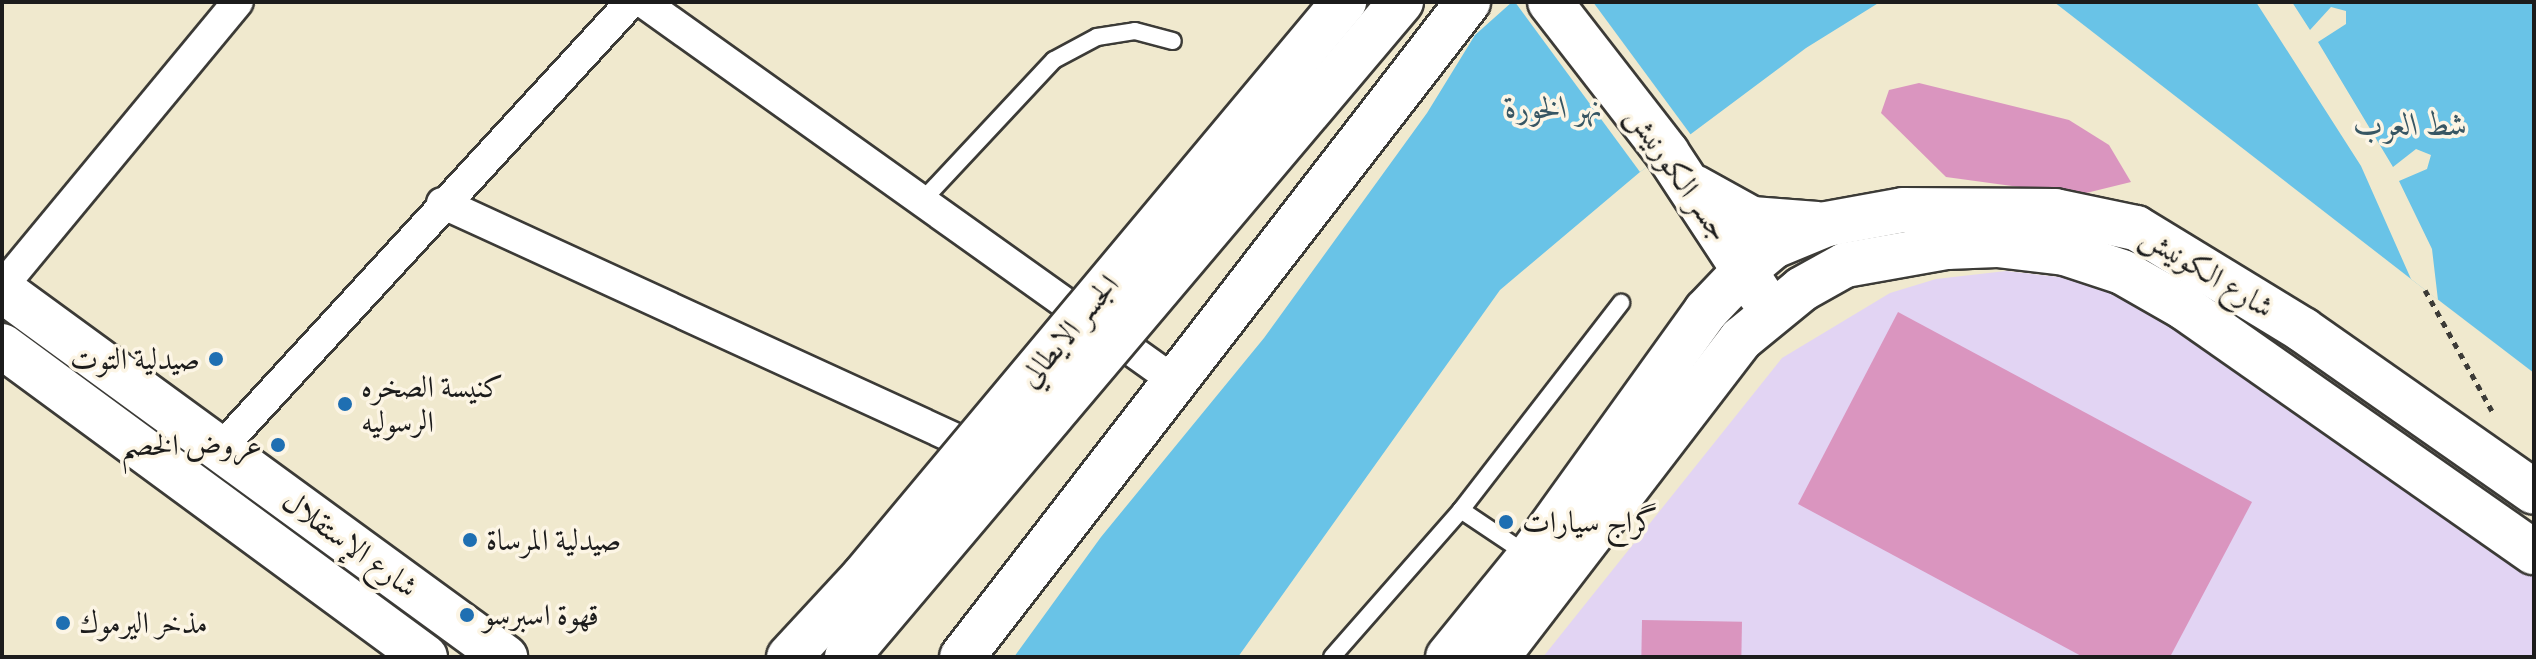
<!DOCTYPE html>
<html>
<head>
<meta charset="utf-8">
<style>
  body { margin:0 }
  #map { position:relative; width:2536px; height:659px; overflow:hidden; background:#f0e9ce; font-family:"IM FELL Great Primer",Amiri,serif }
  div>[style] { position:absolute }
  [style*='--x'] { left:calc(var(--x)*1px); top:calc(var(--y)*1px); width:calc(var(--w)*1px); rotate:calc(var(--a)*1deg) }
  .built>* { inset:0; background:#e2d4f3 }
  .water>* { inset:0; background:#69c3e7 }
  .pier>* { inset:0; background:#f0e9ce }
  .building>* { inset:0; background:#da95bf; transform-origin:0 0 }
  .path>* { height:5px; margin-top:-2.5px; transform-origin:0; background:repeating-linear-gradient(90deg,#3c3b37 0 6px,transparent 0 12px) }
  .roads { filter:drop-shadow(2px 0 #3c3b37) drop-shadow(-2px 0 #3c3b37) drop-shadow(0 2px #3c3b37) drop-shadow(0 -2px #3c3b37) }
  .lane>* { height:16px; margin:-8px; padding:0 8px; transform-origin:8px; border-radius:8px; background:#fff }
  .street>* { height:30px; margin:-15px; padding:0 15px; transform-origin:15px; border-radius:15px; background:#fff }
  .secondary>* { height:44px; margin:-22px; padding:0 22px; transform-origin:22px; border-radius:22px; background:#fff }
  .primary>* { height:44px; margin:-22px; padding:0 22px; transform-origin:22px; border-radius:22px; background:#fff }
  .bridges { filter:drop-shadow(2px 0 #3c3b37) drop-shadow(-2px 0 #3c3b37) drop-shadow(0 2px #3c3b37) drop-shadow(0 -2px #3c3b37) }
  .primary-bridge>* { height:44px; margin:-22px; padding:0 22px; transform-origin:22px; border-radius:22px; background:#fff }
  .dots>* { width:22px; height:22px; translate:-50% -50%; box-sizing:border-box; border:4px solid #fcf5e5; border-radius:50% }
  span { translate:-50% -50%; white-space:nowrap; text-align:center; line-height:1.15; -webkit-text-stroke:7px #fcf5e5; paint-order:stroke }
  .street-label { font-size:30px; color:#1c1c1c }
  .poi-label { font-size:30px; color:#1c1c1c }
  .right { translate:-100% -50%; text-align:right }
  .left { translate:0 -50%; text-align:left }
  .water-label { font-size:32px; color:#375663; font-style:italic }
  .frame { position:absolute; inset:0; border:4px solid #1c1c1c; pointer-events:none }
</style>
</head>
<body>
<div id="map">
  <div class="built">
    <i style="clip-path:polygon(2006px 271px,2069px 278px,2131px 298px,2534px 572px,2534px 657px,1543px 657px,1782px 358px,1890px 293px,1936px 279px)"></i>
  </div>
  <div class="water">
    <i style="clip-path:polygon(1512px 2px,1880px 2px,1806px 48px,1640px 172px,1500px 290px,1238px 657px,1014px 657px,1101px 537px,1264px 338px,1427px 113px,1475px 35px)"></i>
    <i style="clip-path:polygon(2054px 2px,2534px 2px,2534px 373px,2411px 279px)"></i>
  </div>
  <div class="pier">
    <i style="clip-path:polygon(1515px 2px,1593px 2px,1691px 135px,1640px 172px)"></i>
    <i style="clip-path:polygon(2256px 2px,2292px 2px,2310px 30px,2331px 7px,2346px 11px,2346px 24px,2318px 42px,2393px 167px,2416px 149px,2431px 155px,2427px 169px,2399px 181px,2432px 249px,2438px 300px,2411px 279px,2361px 166px)"></i>
  </div>
  <div class="building">
    <i style="clip-path:polygon(1919px 83px,2069px 120px,2109px 145px,2131px 182px,2078px 195px,1946px 177px,1881px 113px,1889px 90px)"></i>
    <i style="clip-path:polygon(1898px 312px,2252px 502px,2170px 657px,2083px 657px,1798px 504px)"></i>
    <i style="left:1642px;top:620px;width:100px;height:37px;rotate:1deg"></i>
  </div>
  <div class="path">
    <i style="--x:2425;--y:290;--w:138;--a:61"></i>
  </div>
  <div class="roads">
    <div class="lane">
      <i style="--x:922;--y:201;--w:193;--a:-46.9"></i>
      <i style="--x:1054;--y:60;--w:49;--a:-28.1"></i>
      <i style="--x:1097;--y:37;--w:38;--a:-9"></i>
      <i style="--x:1135;--y:31;--w:39;--a:15"></i>
      <i style="--x:1461;--y:510;--w:81;--a:33.9"></i>
      <i style="--x:1332;--y:657;--w:196;--a:-48.7"></i>
      <i style="--x:1461;--y:510;--w:262;--a:-52.3"></i>
    </div>
    <div class="street">
      <i style="--x:643;--y:2;--w:651;--a:35.5"></i>
      <i style="--x:442;--y:203;--w:602;--a:24.65"></i>
      <i style="--x:2;--y:287;--w:370;--a:-50.4"></i>
      <i style="--x:220;--y:449;--w:607;--a:-47.4"></i>
    </div>
    <div class="secondary">
      <i style="--x:1550;--y:2;--w:191;--a:52.2"></i>
      <i style="--x:1667;--y:153;--w:168;--a:56.7"></i>
      <i style="--x:1694;--y:187;--w:66;--a:28.9"></i>
      <i style="--x:1752;--y:219;--w:65;--a:4.4"></i>
      <i style="--x:962;--y:657;--w:828;--a:-52.31"></i>
      <i style="--x:1448;--y:657;--w:130;--a:-50.9"></i>
      <i style="--x:1530;--y:556;--w:302;--a:-54.3"></i>
      <i style="--x:1706;--y:311;--w:57;--a:-46.4"></i>
      <i style="--x:1745;--y:270;--w:38;--a:-40"></i>
      <i style="--x:1774;--y:246;--w:57;--a:-22.5"></i>
      <i style="--x:1827;--y:224;--w:77;--a:-10.4"></i>
      <i style="--x:1903;--y:210;--w:152;--a:0.4"></i>
      <i style="--x:2055;--y:211;--w:83;--a:11.9"></i>
      <i style="--x:2136;--y:228;--w:196;--a:31.4"></i>
      <i style="--x:2303;--y:330;--w:282;--a:35"></i>
      <i style="--x:1497;--y:657;--w:401;--a:-52.5"></i>
      <i style="--x:1741;--y:339;--w:79;--a:-39.3"></i>
      <i style="--x:1802;--y:289;--w:49;--a:-29.2"></i>
      <i style="--x:1845;--y:265;--w:104;--a:-10"></i>
      <i style="--x:1947;--y:247;--w:50;--a:-2.3"></i>
      <i style="--x:1997;--y:245;--w:68;--a:6.7"></i>
      <i style="--x:2065;--y:253;--w:60;--a:18.4"></i>
      <i style="--x:2122;--y:272;--w:73;--a:29.7"></i>
      <i style="--x:2185;--y:308;--w:426;--a:35"></i>
    </div>
    <div class="primary">
      <i style="--x:2;--y:290;--w:623;--a:36.12"></i>
      <i style="--x:2;--y:346;--w:525;--a:36.32"></i>
    </div>
  </div>
  <div class="bridges">
    <div class="primary-bridge">
      <i style="--x:789;--y:657;--w:109;--a:-47.2"></i>
      <i style="--x:863;--y:577;--w:750;--a:-50.09"></i>
      <i style="--x:847;--y:657;--w:858;--a:-49.78"></i>
    </div>
  </div>
  <div class="dots">
    <i style="left:216px;top:359px;background:#1f6fb2"></i>
    <i style="left:345px;top:404px;background:#1f6fb2"></i>
    <i style="left:278px;top:445px;background:#1f6fb2"></i>
    <i style="left:1506px;top:522px;background:#1f6fb2"></i>
    <i style="left:470px;top:540px;background:#1f6fb2"></i>
    <i style="left:467px;top:615px;background:#1f6fb2"></i>
    <i style="left:63px;top:623px;background:#1f6fb2"></i>
  </div>
  <div class="street-label">
    <span style="left:1678px;top:174px;rotate:55deg">جسر الكورنيش</span>
    <span style="left:2207px;top:272px;rotate:31deg">شارع الكونيش</span>
    <span style="left:1069px;top:331px;rotate:-50deg">الجسر الايطالي</span>
    <span style="left:350px;top:544px;rotate:36deg">شارع الإستقلال</span>
  </div>
  <div class="poi-label">
    <span class="right" style="left:200px;top:359px">صيدلية التوت</span>
    <span class="left" style="left:361px;top:404px">كنيسة الصخره<br>الرسوليه</span>
    <span class="right" style="left:262px;top:445px">عروض الخصم</span>
    <span class="left" style="left:1522px;top:522px">گراج سيارات</span>
    <span class="left" style="left:486px;top:540px">صيدلية المرساة</span>
    <span class="left" style="left:483px;top:615px">قهوة اسبرسو</span>
    <span class="left" style="left:79px;top:623px">مذخر اليرموك</span>
  </div>
  <div class="water-label">
    <span style="left:1554px;top:108px">نهر الخورة</span>
    <span style="left:2411px;top:125px">شط العرب</span>
  </div>
  <div class="frame"></div>
</div>
</body>
</html>
